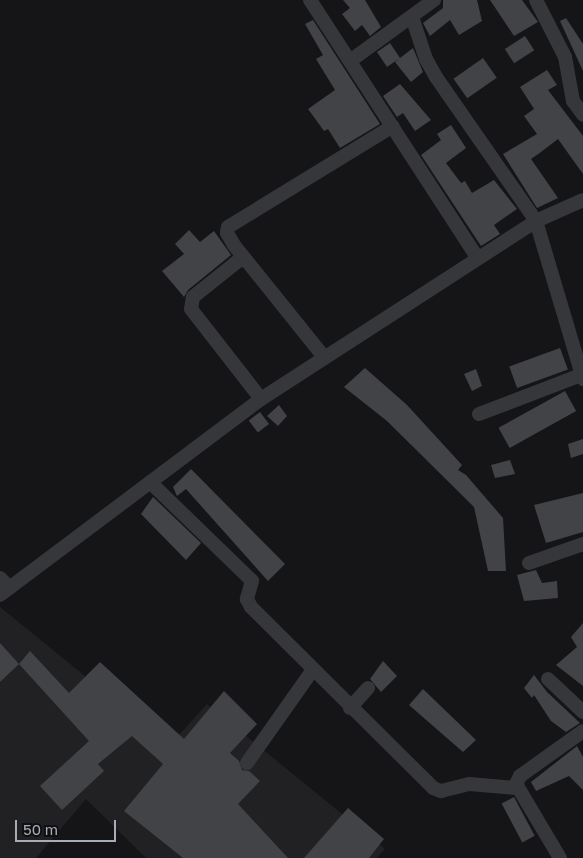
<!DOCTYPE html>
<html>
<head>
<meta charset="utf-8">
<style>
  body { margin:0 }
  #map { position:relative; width:583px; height:858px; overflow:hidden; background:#151517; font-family:"Golos Text",sans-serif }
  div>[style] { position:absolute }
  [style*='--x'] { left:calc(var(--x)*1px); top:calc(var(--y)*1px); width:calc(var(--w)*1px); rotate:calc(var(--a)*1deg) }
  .built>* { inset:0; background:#212123 }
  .building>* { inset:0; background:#414346; transform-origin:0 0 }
  .minor>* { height:14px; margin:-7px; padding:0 7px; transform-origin:7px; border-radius:7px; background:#36373b }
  span { translate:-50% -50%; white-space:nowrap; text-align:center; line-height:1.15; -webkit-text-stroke:5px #101012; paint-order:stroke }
  .scale { position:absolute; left:15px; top:820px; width:101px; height:22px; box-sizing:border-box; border:2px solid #a7adb6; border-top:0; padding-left:6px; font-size:15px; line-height:18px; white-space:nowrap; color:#a7adb6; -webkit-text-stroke:4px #101012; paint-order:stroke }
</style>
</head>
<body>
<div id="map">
  <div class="built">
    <i style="clip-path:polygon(0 607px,170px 745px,207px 704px,385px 849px,377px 858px,146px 858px,86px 799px,36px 858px,0 858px)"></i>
  </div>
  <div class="building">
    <i style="clip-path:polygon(343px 0,365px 0,381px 27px,370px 36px,362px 25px,355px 31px,342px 14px,350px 8px)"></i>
    <i style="clip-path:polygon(443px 0,477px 0,482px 21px,459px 35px,450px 20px,430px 36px,423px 23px,443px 8px)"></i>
    <i style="clip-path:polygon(490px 0,522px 0,538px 22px,514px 36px)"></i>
    <i style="clip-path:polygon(566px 18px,583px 44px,583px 71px,560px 21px)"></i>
    <i style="clip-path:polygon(313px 20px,380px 124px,340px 148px,328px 129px,324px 131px,308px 109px,335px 90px,316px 59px,323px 55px,305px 24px)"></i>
    <i style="left:525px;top:36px;width:17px;height:24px;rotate:57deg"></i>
    <i style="clip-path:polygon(390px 43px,400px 58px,413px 48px,423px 72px,411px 82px,395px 62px,400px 58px,387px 67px,377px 52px)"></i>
    <i style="left:483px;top:58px;width:24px;height:36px;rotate:55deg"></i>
    <i style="clip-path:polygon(547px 70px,557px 85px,548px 90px,583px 136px,583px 174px,558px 139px,541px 152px,531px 159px,558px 198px,537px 208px,503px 154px,537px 134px,524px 116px,534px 109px,520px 87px)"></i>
    <i style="clip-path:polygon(400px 84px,431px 120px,415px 131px,403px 113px,397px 117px,383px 96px)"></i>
    <i style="clip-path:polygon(451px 125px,466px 148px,446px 163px,461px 183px,465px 181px,472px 193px,494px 180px,517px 209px,494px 225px,500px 234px,481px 246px,421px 155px,441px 140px,437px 134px)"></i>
    <i style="clip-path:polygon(189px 230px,200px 242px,214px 231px,231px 255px,188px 290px,184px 297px,162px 271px,184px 254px,175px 244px)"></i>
    <i style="left:560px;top:348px;width:23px;height:54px;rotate:70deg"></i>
    <i style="clip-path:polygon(365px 368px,407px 405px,462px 465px,458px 470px,466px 475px,503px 518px,506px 571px,488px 571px,474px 507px,387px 421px,344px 387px)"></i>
    <i style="clip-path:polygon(476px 369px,482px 386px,472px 391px,464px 374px)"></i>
    <i style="left:565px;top:391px;width:23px;height:76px;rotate:61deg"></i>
    <i style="clip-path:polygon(279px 405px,287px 416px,278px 426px,267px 416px)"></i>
    <i style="left:260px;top:412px;width:15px;height:14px;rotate:53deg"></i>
    <i style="clip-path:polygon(583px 439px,583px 454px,571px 458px,568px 444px)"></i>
    <i style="clip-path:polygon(510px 460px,515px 474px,495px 478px,491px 465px)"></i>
    <i style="clip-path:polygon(191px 469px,285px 564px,268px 581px,186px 489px,177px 496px,173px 487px)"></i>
    <i style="clip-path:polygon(583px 493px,583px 532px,546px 543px,534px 505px)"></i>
    <i style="clip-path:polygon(153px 497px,201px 543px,186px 560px,141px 514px)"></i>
    <i style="clip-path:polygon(536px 570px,542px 583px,557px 581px,558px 598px,524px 601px,517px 575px)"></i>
    <i style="clip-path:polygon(583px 623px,583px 686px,556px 665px,577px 647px,571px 637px)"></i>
    <i style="clip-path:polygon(0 643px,19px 664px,0 682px)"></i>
    <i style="clip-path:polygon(30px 651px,69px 693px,100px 662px,184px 739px,224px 691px,257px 724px,230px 753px,239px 761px,242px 770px,249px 771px,260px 781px,238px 804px,288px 858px,183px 858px,124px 811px,163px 764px,132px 736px,98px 764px,104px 771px,62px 810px,40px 786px,89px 741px,19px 664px)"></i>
    <i style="clip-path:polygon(383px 661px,397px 676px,381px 692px,370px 679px)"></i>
    <i style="clip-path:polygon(534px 675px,547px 692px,580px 723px,566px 732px,551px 721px,534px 695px,532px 698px,524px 688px)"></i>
    <i style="clip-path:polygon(423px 689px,476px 740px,463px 752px,409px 705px)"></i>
    <i style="clip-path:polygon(577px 746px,583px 757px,583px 790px,569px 776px,536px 791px,531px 782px)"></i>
    <i style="left:514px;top:797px;width:44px;height:14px;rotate:62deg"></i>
    <i style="clip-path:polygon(348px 808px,384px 839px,369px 858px,304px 858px)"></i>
  </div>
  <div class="minor">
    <i style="--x:310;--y:0;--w:306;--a:57"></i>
    <i style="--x:536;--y:0;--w:64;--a:63"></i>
    <i style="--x:565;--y:57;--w:45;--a:79.7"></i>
    <i style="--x:573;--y:101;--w:17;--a:54"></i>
    <i style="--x:412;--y:17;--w:44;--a:71.6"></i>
    <i style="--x:426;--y:59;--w:21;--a:61"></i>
    <i style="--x:436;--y:77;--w:175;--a:55.2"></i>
    <i style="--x:536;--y:221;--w:165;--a:73.4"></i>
    <i style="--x:350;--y:61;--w:104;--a:-36"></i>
    <i style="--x:245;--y:259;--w:7;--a:164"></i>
    <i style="--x:238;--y:261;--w:58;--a:141.3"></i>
    <i style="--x:193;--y:297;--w:12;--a:99"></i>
    <i style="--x:191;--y:309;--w:114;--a:52.1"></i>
    <i style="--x:324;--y:357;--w:144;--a:-128.8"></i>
    <i style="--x:234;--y:245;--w:14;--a:-120"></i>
    <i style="--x:227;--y:233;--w:6;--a:-81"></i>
    <i style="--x:228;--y:227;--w:193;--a:-31.5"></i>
    <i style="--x:479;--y:414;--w:109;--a:-20.9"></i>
    <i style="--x:150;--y:482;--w:142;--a:44.1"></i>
    <i style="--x:252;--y:581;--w:19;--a:106"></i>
    <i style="--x:247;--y:599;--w:9;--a:63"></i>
    <i style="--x:251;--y:607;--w:257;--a:44.8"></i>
    <i style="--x:433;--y:788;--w:9;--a:21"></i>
    <i style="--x:441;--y:791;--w:29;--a:-14"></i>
    <i style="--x:469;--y:784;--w:48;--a:4.8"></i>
    <i style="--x:529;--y:563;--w:57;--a:-19.4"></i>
    <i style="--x:0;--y:578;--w:14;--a:45"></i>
    <i style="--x:0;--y:595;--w:326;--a:-36.9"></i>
    <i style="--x:261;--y:399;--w:328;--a:-32.9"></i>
    <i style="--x:536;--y:221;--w:51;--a:-24.1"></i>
    <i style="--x:548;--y:679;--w:48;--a:43.3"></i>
    <i style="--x:350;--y:708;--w:27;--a:-48"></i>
    <i style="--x:247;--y:763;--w:113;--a:-54.8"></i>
    <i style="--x:560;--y:858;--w:86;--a:-120.7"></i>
    <i style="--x:516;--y:784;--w:9;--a:-63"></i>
    <i style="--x:520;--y:776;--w:77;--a:-35.5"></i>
  </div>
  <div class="scale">50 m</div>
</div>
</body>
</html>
